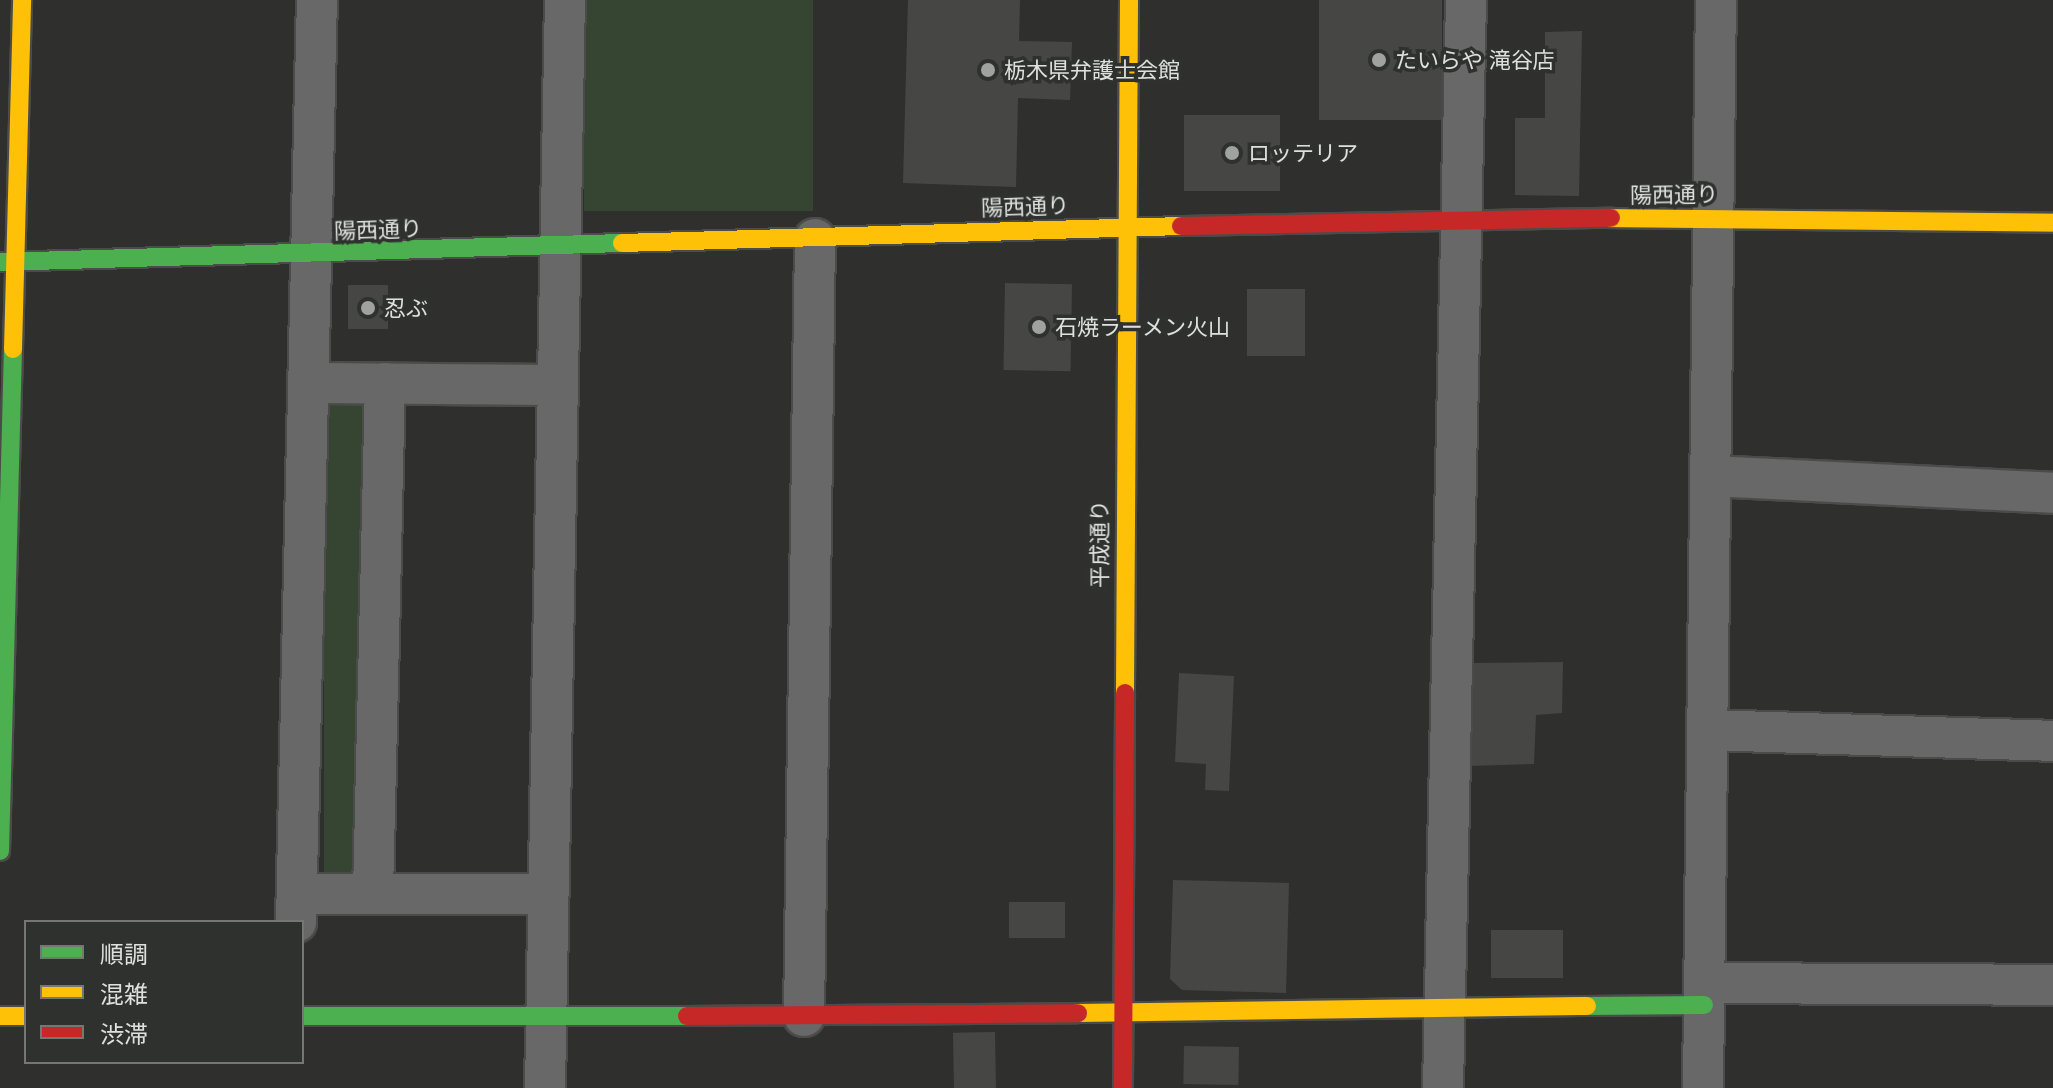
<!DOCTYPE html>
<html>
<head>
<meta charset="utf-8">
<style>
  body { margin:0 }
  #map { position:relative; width:2053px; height:1088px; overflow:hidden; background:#2f302e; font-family:"Open Sans","Noto Sans JP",sans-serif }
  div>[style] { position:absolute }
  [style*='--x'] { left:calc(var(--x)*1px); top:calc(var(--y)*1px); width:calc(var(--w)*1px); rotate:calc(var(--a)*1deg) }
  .green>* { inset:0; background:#364432; transform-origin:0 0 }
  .building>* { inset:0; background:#464745; transform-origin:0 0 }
  .roads { filter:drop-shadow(2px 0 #4b4c4a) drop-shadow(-2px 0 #4b4c4a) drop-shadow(0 2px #4b4c4a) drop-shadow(0 -2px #4b4c4a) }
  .street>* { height:40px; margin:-20px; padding:0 20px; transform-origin:20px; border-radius:20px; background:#676867 }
  .fast>* { height:18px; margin:-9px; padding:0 9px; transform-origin:9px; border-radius:9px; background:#4caf50 }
  .slow>* { height:18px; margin:-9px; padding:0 9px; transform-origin:9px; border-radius:9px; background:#ffc107 }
  .jam>* { height:18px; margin:-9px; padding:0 9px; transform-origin:9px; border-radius:9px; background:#c62828 }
  .dots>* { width:22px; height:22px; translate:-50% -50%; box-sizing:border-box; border:4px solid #2e312d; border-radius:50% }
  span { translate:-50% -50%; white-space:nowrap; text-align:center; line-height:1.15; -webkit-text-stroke:7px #2e312d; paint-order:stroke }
  .poi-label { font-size:22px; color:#dee0de }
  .left { translate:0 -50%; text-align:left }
  .street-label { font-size:22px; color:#dee0de }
  .legend { position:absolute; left:24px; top:920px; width:280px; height:144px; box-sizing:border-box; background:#2e312d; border:2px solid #747774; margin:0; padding:10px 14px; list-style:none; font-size:24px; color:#dee0de }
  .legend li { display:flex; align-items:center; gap:16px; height:40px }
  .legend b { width:40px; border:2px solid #747774 }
</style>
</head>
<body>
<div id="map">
  <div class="green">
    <i style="left:584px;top:0;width:229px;height:211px"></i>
    <i style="left:324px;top:394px;width:48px;height:489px"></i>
  </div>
  <div class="building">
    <i style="clip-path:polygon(908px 0,1020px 0,1019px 41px,1072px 42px,1070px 100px,1018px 98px,1016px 187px,903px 183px)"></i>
    <i style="left:1319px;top:0;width:123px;height:120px"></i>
    <i style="clip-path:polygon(1582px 31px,1579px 196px,1515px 195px,1515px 118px,1545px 118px,1545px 32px)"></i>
    <i style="left:1184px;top:115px;width:96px;height:76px"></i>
    <i style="left:1005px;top:283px;width:67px;height:87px;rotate:1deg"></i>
    <i style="left:388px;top:285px;width:44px;height:40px;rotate:90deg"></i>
    <i style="left:1247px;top:289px;width:58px;height:67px"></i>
    <i style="clip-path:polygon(1563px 662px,1562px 713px,1536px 715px,1534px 764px,1468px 766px,1471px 663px)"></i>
    <i style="clip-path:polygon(1179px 673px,1234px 676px,1229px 791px,1205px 790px,1206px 764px,1175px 762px)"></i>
    <i style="clip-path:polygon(1173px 880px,1289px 883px,1286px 993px,1182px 990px,1170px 979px)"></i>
    <i style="left:1065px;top:902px;width:36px;height:56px;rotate:90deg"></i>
    <i style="left:1563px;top:930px;width:48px;height:72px;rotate:90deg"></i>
    <i style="left:995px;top:1032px;width:56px;height:42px;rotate:89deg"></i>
    <i style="left:1184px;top:1046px;width:55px;height:38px;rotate:1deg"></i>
  </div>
  <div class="roads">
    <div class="street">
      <i style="--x:311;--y:383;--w:247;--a:0.5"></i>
      <i style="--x:1711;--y:476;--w:342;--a:2.8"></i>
      <i style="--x:1707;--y:730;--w:346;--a:1.8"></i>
      <i style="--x:373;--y:893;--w:510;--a:-88.65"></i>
      <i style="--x:297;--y:894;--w:251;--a:0"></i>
      <i style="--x:296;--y:922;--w:922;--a:-88.7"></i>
      <i style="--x:1704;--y:983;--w:349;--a:0.3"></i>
      <i style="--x:804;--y:1016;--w:777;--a:-89.19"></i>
      <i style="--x:545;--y:1088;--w:1088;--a:-88.95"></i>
      <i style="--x:1443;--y:1088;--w:1088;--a:-88.79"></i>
      <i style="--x:1703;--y:1088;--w:1088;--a:-89.32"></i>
    </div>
    <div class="fast">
      <i style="--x:0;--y:262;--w:622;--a:-1.75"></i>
      <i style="--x:0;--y:851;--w:502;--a:-88.52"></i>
      <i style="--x:1587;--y:1006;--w:117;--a:-0.5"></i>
      <i style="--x:302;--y:1016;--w:385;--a:0"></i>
    </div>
    <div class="slow">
      <i style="--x:1611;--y:218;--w:442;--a:0.6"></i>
      <i style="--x:622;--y:243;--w:559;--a:-1.74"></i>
      <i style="--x:13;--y:349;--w:349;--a:-88.5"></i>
      <i style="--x:1125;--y:693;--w:693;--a:-89.67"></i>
      <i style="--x:1078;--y:1013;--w:509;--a:-0.79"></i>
      <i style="--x:0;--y:1016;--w:26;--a:0"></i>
    </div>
    <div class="jam">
      <i style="--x:1181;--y:226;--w:430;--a:-1.1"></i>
      <i style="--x:687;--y:1016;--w:391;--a:-0.4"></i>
      <i style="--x:1123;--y:1088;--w:395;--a:-89.7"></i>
    </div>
  </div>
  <div class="dots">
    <i style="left:1379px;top:60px;background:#a1a2a0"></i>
    <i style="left:988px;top:70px;background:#a1a2a0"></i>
    <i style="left:1232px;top:153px;background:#a1a2a0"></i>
    <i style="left:368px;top:308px;background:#a1a2a0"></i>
    <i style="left:1039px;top:327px;background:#a1a2a0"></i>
  </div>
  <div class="poi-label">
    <span class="left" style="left:1395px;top:60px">たいらや 滝谷店</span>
    <span class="left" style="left:1004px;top:70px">栃木県弁護士会館</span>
    <span class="left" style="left:1248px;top:153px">ロッテリア</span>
    <span class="left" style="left:384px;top:308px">忍ぶ</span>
    <span class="left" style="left:1055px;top:327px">石焼ラーメン火山</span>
  </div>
  <div class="street-label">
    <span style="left:1674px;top:194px;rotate:-1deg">陽西通り</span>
    <span style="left:1025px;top:206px;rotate:-2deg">陽西通り</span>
    <span style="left:378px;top:229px;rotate:-2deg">陽西通り</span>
    <span style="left:1099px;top:544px;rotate:-90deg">平成通り</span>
  </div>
  <ul class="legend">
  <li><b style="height:10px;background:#4caf50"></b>順調</li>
  <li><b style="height:10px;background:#ffc107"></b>混雑</li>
  <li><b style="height:10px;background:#c62828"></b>渋滞</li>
  </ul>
</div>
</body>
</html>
